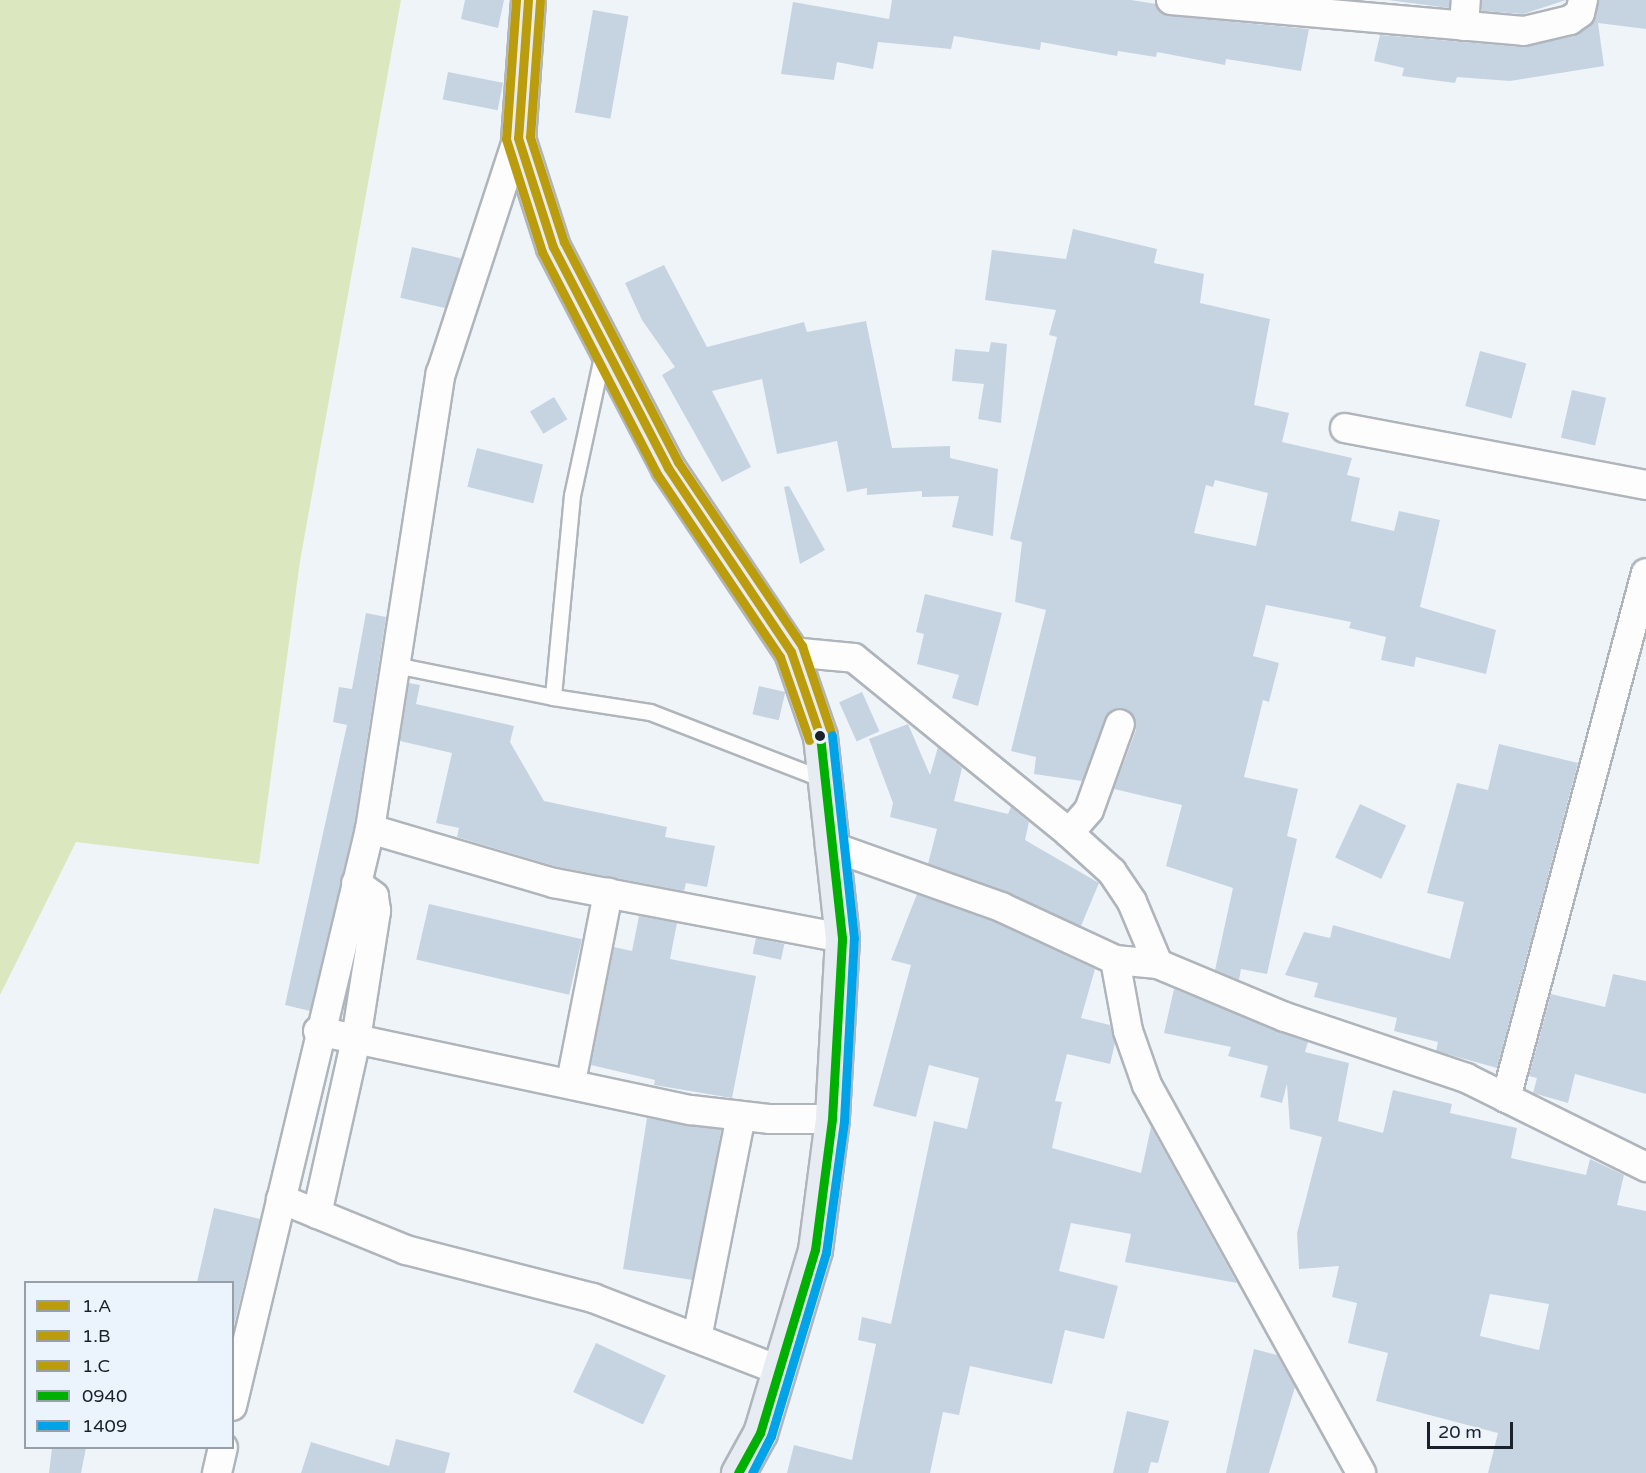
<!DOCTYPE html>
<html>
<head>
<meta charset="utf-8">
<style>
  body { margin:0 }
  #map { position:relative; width:1646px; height:1473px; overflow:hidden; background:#eff4f9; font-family:"Varela Round",sans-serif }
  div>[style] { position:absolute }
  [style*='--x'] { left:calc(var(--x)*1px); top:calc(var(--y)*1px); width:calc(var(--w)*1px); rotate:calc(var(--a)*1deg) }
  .green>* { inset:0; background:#dae7bf }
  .building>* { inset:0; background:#c6d4e2; transform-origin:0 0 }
  .roads { filter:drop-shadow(2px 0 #afb5bb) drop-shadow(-2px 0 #afb5bb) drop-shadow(0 2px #afb5bb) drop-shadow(0 -2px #afb5bb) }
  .lane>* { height:15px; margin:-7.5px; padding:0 7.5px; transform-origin:7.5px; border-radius:7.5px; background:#fdfdfe }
  .street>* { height:28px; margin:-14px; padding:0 14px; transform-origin:14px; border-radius:14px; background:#fdfdfe }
  .highway>* { height:33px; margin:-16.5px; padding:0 16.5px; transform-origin:16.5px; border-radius:16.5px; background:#e6ecf1 }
  .bus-1>* { height:9px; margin:-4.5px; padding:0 4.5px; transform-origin:4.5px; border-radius:4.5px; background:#ba9c0d }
  .bus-2>* { height:9px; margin:-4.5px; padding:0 4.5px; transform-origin:4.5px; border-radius:4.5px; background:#ba9c0d }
  .bus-3>* { height:9px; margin:-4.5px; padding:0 4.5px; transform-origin:4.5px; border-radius:4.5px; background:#ba9c0d }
  .bus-4>* { height:9px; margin:-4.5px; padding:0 4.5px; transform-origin:4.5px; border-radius:4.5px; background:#00b000 }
  .bus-5>* { height:9px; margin:-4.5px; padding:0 4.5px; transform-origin:4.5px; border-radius:4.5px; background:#00a2e8 }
  .dots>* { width:16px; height:16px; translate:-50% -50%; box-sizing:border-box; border:3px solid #ebf3fd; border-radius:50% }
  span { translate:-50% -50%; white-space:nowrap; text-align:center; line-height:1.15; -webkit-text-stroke:4.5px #ebf3fd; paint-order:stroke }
  .legend { position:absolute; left:24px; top:1281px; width:210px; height:168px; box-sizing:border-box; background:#ebf3fd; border:2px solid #979fa9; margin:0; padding:8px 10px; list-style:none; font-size:18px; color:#1a212a }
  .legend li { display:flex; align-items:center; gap:12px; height:30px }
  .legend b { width:30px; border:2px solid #979fa9 }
  .scale { position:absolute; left:1427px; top:1422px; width:86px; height:27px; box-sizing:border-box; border:3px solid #1a212a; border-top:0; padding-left:8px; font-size:18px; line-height:21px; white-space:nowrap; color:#1a212a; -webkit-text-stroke:4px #ebf3fd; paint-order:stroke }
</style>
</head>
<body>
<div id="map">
  <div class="green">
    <i style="clip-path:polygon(0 0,401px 0,300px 561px,259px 864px,76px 842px,0 995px)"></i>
  </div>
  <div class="building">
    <i style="clip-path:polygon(465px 0,504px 0,498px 28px,461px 19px)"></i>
    <i style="clip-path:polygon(892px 0,1131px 0,1156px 4px,1170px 16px,1309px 29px,1301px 71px,1226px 59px,1225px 65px,1157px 52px,1156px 57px,1118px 51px,1117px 56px,1041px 42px,1040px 50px,954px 36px,951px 49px,878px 42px,873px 69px,837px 62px,834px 80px,781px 74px,793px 2px,889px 19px)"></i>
    <i style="clip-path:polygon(1388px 0,1449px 0,1449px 8px)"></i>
    <i style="clip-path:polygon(1482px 0,1566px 0,1523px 14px,1482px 11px)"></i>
    <i style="clip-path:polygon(1599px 0,1646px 0,1646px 29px,1598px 23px,1604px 66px,1510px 81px,1457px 77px,1455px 83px,1402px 76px,1404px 68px,1374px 61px,1380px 35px,1523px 47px,1574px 36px,1590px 26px)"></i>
    <i style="left:593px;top:10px;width:36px;height:104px;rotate:10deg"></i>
    <i style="left:448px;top:72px;width:56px;height:28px;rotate:11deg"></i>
    <i style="clip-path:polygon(evenodd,1073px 229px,1157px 249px,1154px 263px,1204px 274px,1200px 303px,1270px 319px,1254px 405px,1289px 413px,1282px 442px,1352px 458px,1347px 475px,1360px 478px,1351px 521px,1394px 531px,1399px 511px,1440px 520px,1420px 607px,1496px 630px,1486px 674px,1416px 657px,1414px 667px,1381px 660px,1386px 637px,1349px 628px,1351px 622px,1266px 605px,1253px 656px,1279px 663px,1269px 702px,1263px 700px,1244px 777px,1298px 789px,1287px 836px,1297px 839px,1267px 974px,1241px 969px,1239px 980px,1215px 970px,1233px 888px,1166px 866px,1182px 805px,1114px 789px,1136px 730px,1132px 713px,1118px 708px,1109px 712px,1082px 781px,1034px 774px,1036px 757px,1011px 751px,1046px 610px,1015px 602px,1022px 542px,1010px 539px,1057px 337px,1049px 335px,1056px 310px,985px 300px,992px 250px,1066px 259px,1073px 229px,1215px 480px,1268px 493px,1256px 546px,1194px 533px,1206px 485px,1213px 487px,1215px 480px)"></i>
    <i style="left:412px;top:247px;width:50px;height:52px;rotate:13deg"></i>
    <i style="clip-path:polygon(664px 265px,707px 347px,804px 322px,807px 332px,866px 321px,892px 448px,950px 446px,950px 458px,998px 469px,993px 536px,952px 527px,959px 496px,922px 497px,922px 491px,867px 495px,867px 488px,847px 492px,837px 441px,777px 454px,762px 379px,712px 391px,751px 467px,722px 482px,662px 375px,675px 367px,642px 320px,625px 283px)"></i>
    <i style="clip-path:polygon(991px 342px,1007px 344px,1001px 423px,978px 419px,984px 384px,952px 381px,955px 349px,989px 352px)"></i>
    <i style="left:1480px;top:351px;width:48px;height:57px;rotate:15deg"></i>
    <i style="left:1572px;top:390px;width:35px;height:49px;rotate:13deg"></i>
    <i style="left:554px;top:397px;width:26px;height:28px;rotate:59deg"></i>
    <i style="left:477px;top:448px;width:68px;height:40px;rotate:14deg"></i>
    <i style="clip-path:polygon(789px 486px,825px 550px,800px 564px,784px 487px)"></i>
    <i style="clip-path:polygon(925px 594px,1002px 613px,978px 706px,952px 698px,959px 675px,917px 664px,924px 634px,916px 632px)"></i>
    <i style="clip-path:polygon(366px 613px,386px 617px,354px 826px,310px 1011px,285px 1005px,347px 725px,333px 722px,339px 687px,352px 689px)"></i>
    <i style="clip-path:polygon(409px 683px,420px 685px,416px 704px,514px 726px,510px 742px,544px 801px,667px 827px,665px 837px,715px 846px,707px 887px,686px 883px,684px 891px,558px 867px,457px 837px,459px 828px,436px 823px,452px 753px,400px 741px)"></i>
    <i style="left:759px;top:686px;width:27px;height:29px;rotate:13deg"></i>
    <i style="left:862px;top:692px;width:43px;height:25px;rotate:66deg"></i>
    <i style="clip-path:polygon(908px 724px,930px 775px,938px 747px,962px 768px,954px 801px,1008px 814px,1011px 807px,1029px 822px,1025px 840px,1099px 883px,1081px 926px,928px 864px,937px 829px,890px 817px,893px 803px,869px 739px)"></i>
    <i style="clip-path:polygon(1499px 744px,1578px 763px,1497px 1068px,1436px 1051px,1438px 1042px,1394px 1031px,1397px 1018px,1314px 997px,1318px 983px,1285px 975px,1304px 932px,1330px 938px,1333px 925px,1450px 959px,1464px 902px,1427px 893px,1457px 783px,1488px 790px)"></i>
    <i style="left:1360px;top:804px;width:51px;height:59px;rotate:25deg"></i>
    <i style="clip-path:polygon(917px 894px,995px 922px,1095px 969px,1081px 1018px,1110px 1025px,1115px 1043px,1110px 1064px,1067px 1054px,1055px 1101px,1062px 1102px,1052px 1148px,1141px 1173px,1151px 1127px,1237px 1283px,1125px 1262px,1131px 1234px,1071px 1223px,1059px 1271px,1118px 1286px,1104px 1339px,1065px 1330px,1052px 1384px,970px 1366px,959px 1415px,943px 1412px,930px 1473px,787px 1473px,794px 1445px,852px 1460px,876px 1344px,858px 1340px,862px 1317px,891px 1324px,934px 1121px,967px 1129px,979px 1078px,929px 1065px,916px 1117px,873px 1106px,911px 965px,891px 960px)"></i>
    <i style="left:429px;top:904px;width:157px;height:57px;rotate:13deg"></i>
    <i style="clip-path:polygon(639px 916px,677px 923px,670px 959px,756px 976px,732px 1098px,654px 1085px,655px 1080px,591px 1065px,614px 947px,632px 951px)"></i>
    <i style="left:756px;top:938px;width:29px;height:16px;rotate:12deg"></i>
    <i style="clip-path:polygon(1613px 974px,1646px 981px,1646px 1094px,1575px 1074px,1568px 1103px,1533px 1093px,1537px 1078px,1529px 1076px,1551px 994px,1605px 1007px)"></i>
    <i style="clip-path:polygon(evenodd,1174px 989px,1308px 1042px,1305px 1052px,1349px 1063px,1338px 1121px,1383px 1133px,1393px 1090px,1452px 1104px,1450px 1113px,1517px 1128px,1511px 1158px,1586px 1175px,1590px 1159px,1624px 1175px,1617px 1205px,1646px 1211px,1646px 1473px,1488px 1473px,1498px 1433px,1376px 1401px,1388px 1353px,1348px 1343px,1357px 1303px,1332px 1297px,1339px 1266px,1299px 1269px,1297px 1233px,1322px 1137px,1290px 1129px,1287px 1084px,1282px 1103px,1260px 1097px,1268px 1066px,1228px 1056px,1231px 1047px,1164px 1033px,1174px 989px,1490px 1294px,1549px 1304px,1539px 1350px,1480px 1336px,1490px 1294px)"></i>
    <i style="left:647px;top:1118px;width:75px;height:153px;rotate:9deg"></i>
    <i style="clip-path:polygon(214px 1208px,260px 1219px,233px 1329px,232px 1282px,197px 1282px)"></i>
    <i style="left:596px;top:1343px;width:77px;height:54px;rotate:25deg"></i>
    <i style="clip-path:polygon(1254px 1349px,1277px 1355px,1295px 1387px,1269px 1473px,1226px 1473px)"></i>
    <i style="clip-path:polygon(1127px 1411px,1169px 1421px,1158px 1463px,1151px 1462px,1148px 1473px,1113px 1473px)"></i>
    <i style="clip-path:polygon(396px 1439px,450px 1453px,445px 1473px,301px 1473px,311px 1442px,389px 1466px)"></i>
    <i style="clip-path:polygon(52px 1448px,86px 1448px,81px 1473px,49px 1473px)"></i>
  </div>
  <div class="roads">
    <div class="lane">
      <i style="--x:603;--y:352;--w:146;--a:102.2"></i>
      <i style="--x:572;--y:495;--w:203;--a:95.4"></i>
      <i style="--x:553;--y:697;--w:98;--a:8.8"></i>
      <i style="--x:650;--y:712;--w:186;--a:21.2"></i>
      <i style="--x:395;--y:665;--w:161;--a:11.4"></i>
    </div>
    <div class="street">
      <i style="--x:1171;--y:0;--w:354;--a:5"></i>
      <i style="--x:1524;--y:31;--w:47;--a:-13.4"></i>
      <i style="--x:1570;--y:20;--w:12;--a:-35"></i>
      <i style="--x:1580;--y:13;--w:13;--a:-77"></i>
      <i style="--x:1464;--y:26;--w:26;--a:-86"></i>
      <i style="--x:1345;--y:428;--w:306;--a:10.7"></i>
      <i style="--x:791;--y:652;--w:63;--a:5.4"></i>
      <i style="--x:854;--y:658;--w:277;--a:39.1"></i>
      <i style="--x:1069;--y:833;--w:58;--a:42.2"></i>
      <i style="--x:1112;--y:872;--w:36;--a:56"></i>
      <i style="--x:1132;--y:902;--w:67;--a:67.2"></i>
      <i style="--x:370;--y:829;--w:192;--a:16.4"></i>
      <i style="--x:554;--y:883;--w:293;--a:10.8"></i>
      <i style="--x:1069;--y:833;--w:30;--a:-49"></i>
      <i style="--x:1089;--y:810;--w:91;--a:-70.2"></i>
      <i style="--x:830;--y:846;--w:182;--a:19.6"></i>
      <i style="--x:1001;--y:907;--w:126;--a:24.9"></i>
      <i style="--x:1115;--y:960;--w:43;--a:5.3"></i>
      <i style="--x:1158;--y:964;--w:138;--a:22.7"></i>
      <i style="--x:1285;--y:1017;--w:191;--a:18.6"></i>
      <i style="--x:1466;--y:1078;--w:201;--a:26.3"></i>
      <i style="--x:1115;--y:960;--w:72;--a:79.6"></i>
      <i style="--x:1128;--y:1031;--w:57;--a:70.6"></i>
      <i style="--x:1147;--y:1085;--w:443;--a:61.1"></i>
      <i style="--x:318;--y:1031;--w:381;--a:12"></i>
      <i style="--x:691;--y:1110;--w:80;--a:6.5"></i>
      <i style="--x:770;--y:1119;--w:62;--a:0"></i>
      <i style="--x:571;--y:1082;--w:193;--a:-78.9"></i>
      <i style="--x:1506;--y:1098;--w:543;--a:-75.07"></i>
      <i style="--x:281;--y:1199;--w:135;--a:22.2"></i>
      <i style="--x:406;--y:1250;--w:193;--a:14.4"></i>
      <i style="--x:593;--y:1298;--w:199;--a:21.2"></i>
      <i style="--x:317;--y:1214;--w:179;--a:-77.4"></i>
      <i style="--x:356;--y:1039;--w:130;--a:-81.1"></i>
      <i style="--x:376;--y:911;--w:15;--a:-98"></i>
      <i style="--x:374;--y:896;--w:22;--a:-144"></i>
      <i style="--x:697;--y:1338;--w:226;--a:-78.8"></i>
      <i style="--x:232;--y:1406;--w:593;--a:-76.55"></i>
      <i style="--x:370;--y:829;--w:461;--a:-81.2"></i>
      <i style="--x:441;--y:373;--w:247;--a:-71.9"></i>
      <i style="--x:217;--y:1473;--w:26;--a:-77"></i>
    </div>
    <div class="highway">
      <i style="--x:528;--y:0;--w:138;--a:94.1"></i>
      <i style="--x:518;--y:138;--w:114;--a:72.2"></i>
      <i style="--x:553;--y:247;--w:249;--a:62.5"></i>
      <i style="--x:668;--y:468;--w:221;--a:56.2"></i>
      <i style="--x:791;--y:652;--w:89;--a:71"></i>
      <i style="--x:820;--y:736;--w:203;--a:83.8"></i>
      <i style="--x:842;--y:938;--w:181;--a:93.2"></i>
      <i style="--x:832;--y:1119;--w:132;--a:97.4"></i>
      <i style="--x:815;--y:1250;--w:191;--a:106.7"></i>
      <i style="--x:760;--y:1433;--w:46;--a:118.8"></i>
    </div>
  </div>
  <div class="bus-1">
    <i style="--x:528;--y:0;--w:138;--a:94.1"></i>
    <i style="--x:518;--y:138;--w:114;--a:72.2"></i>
    <i style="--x:553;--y:247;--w:249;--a:62.5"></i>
    <i style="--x:668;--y:468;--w:221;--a:56.2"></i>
    <i style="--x:791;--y:652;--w:89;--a:71"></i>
  </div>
  <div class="bus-2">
    <i style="--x:516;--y:0;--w:139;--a:94.1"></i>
    <i style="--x:506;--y:139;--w:119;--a:72.3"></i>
    <i style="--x:542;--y:252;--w:250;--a:62.6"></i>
    <i style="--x:657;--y:474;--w:220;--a:56.1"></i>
    <i style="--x:780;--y:657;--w:88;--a:70.7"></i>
  </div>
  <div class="bus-3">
    <i style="--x:540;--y:1;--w:136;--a:94.2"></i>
    <i style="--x:530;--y:137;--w:110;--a:72.1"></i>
    <i style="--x:564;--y:242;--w:248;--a:62.6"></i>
    <i style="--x:678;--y:462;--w:222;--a:56"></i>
    <i style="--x:802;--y:646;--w:91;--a:71.4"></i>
  </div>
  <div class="bus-4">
    <i style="--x:738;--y:1473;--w:46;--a:-61.2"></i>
    <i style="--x:760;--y:1433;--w:191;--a:-73.3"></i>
    <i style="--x:815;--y:1250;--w:132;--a:-82.6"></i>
    <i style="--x:832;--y:1119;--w:181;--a:-86.8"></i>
    <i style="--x:842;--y:938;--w:203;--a:-96.2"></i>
  </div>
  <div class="bus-5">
    <i style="--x:752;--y:1473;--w:42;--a:-62.8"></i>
    <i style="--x:771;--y:1436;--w:191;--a:-73.3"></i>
    <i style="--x:826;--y:1253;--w:133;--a:-82.2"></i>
    <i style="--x:844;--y:1121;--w:183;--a:-86.9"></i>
    <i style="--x:854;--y:938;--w:204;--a:-96.2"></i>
  </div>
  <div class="dots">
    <i style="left:820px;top:736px;background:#1a212a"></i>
  </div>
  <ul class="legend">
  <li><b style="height:8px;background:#ba9c0d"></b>1.A</li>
  <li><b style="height:8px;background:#ba9c0d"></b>1.B</li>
  <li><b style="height:8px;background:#ba9c0d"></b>1.C</li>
  <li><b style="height:8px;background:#00b000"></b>0940</li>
  <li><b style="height:8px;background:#00a2e8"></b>1409</li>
  </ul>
  <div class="scale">20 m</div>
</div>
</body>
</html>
